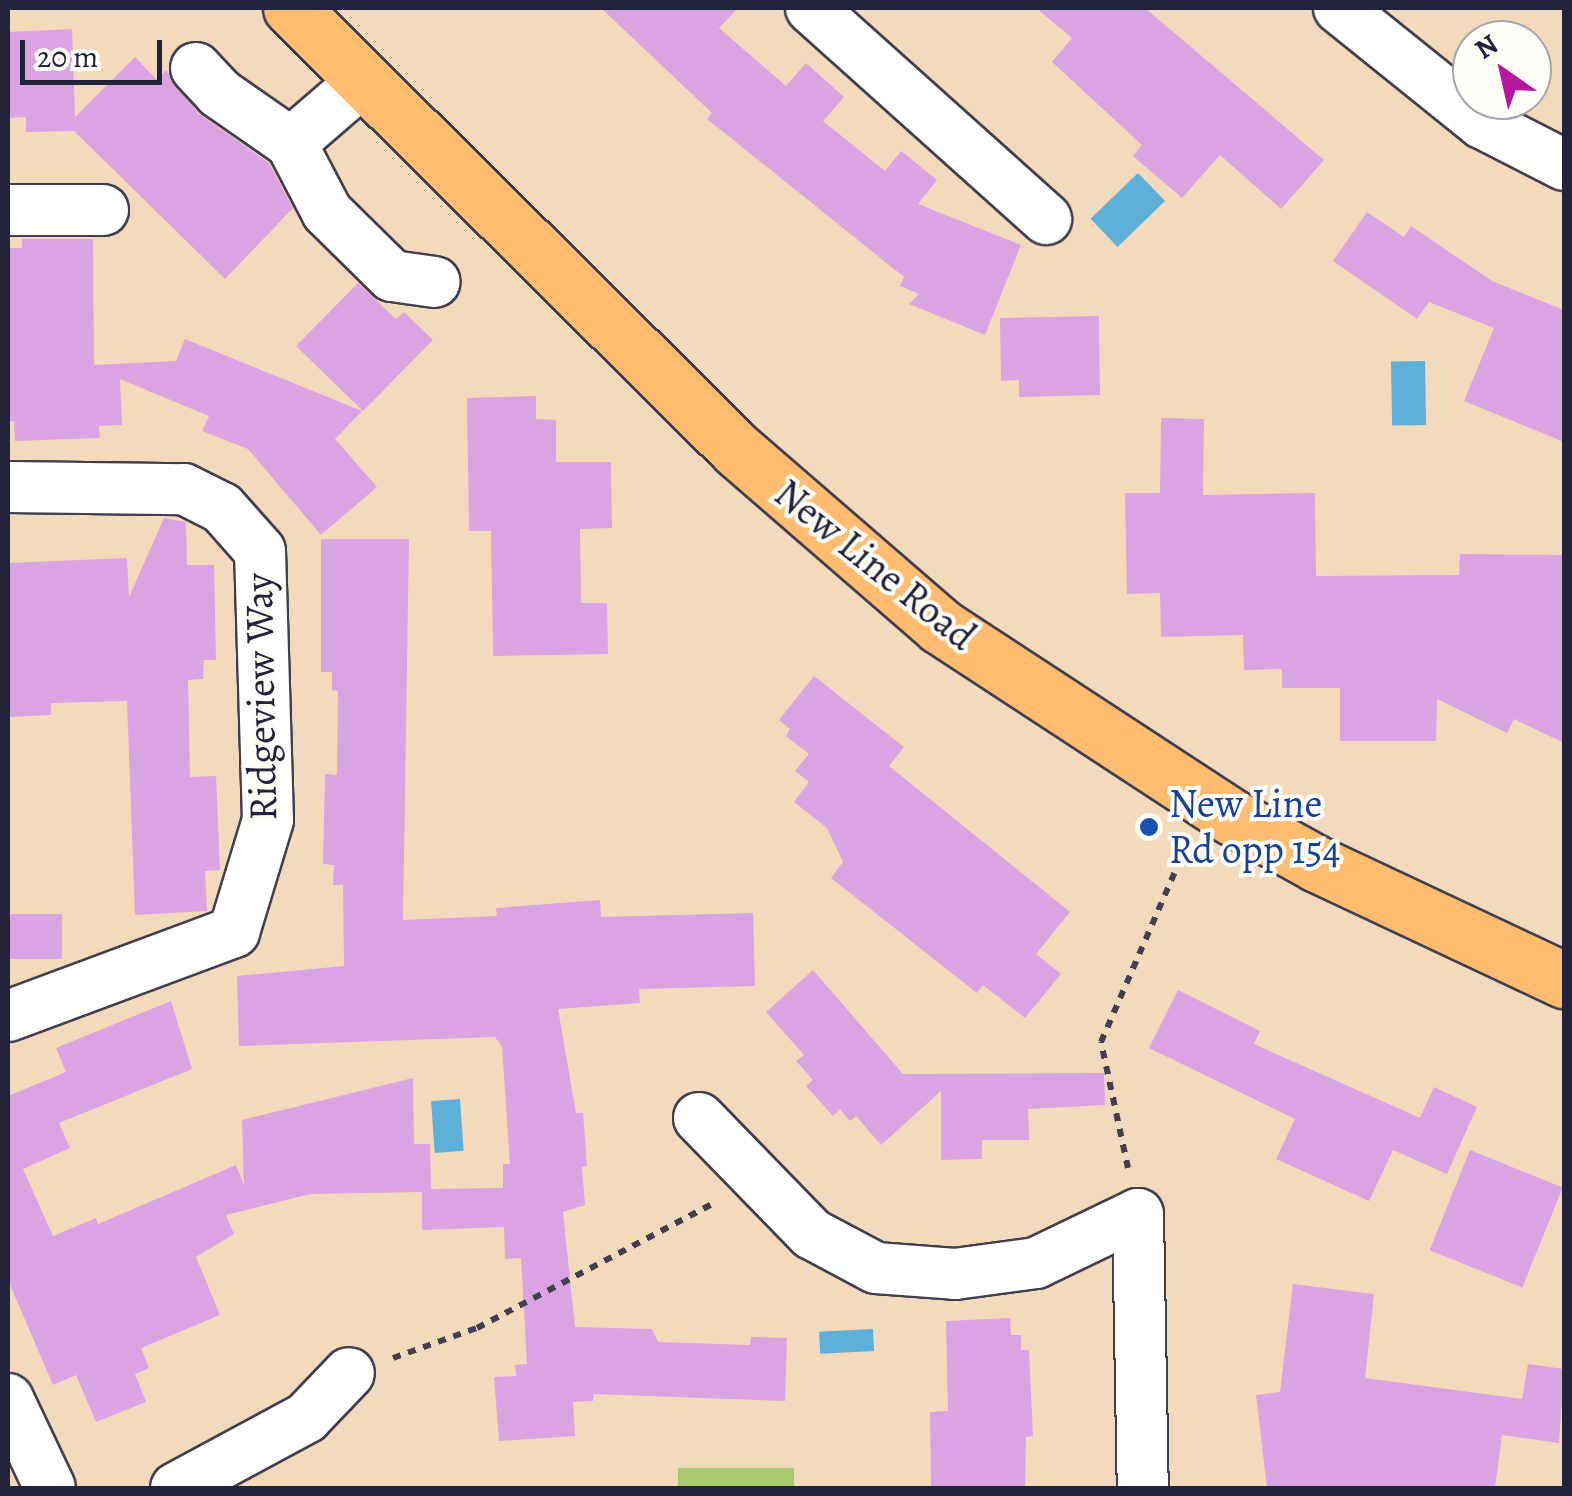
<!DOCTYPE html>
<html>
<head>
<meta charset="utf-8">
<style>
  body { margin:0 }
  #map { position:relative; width:1572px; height:1496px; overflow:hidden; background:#f4dabc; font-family:Alegreya,serif }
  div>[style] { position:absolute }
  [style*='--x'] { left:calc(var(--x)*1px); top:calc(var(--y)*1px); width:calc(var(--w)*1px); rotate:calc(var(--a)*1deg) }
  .green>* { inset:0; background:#aac970; transform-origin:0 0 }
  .water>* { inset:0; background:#5eb0d9; transform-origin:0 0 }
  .building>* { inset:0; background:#daa4e3; transform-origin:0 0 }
  .path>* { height:6px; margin-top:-3px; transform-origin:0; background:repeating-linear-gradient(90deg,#423e4e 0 8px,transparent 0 16px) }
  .roads { filter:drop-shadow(2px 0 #423e4e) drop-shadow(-2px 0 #423e4e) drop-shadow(0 2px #423e4e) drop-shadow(0 -2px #423e4e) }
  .minor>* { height:50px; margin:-25px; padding:0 25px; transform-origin:25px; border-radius:25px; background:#fff }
  .major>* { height:55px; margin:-27.5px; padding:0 27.5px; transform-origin:27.5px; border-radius:27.5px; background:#fdbc6f }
  .dots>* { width:28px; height:28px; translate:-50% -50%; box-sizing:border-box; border:5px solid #fdfcf7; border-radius:50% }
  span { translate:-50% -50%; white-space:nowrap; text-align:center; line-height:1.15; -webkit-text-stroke:8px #fdfcf7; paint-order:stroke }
  .street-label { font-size:40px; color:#22223b }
  .transit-label { font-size:40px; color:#164399 }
  .left { translate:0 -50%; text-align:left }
  .frame { position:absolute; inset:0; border:10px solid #22223b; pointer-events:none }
  .north { position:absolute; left:1452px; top:20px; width:100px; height:100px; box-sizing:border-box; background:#fdfcf7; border:2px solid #a5a5ac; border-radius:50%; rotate:326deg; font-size:28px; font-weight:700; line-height:40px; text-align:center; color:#22223b }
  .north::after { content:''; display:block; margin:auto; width:35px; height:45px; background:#b5179e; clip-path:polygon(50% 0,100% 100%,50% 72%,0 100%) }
  .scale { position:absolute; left:20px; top:40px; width:142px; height:45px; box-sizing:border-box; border:5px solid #22223b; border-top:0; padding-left:12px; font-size:30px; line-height:35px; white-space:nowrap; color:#22223b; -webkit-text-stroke:8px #fdfcf7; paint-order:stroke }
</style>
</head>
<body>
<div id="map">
  <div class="green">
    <i style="left:678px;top:1468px;width:116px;height:20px"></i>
  </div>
  <div class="water">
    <i style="left:1138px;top:173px;width:39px;height:66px;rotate:46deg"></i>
    <i style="left:1425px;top:361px;width:64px;height:34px;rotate:89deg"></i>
    <i style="left:460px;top:1099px;width:52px;height:29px;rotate:86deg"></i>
    <i style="left:873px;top:1329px;width:22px;height:54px;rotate:87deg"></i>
  </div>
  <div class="building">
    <i style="clip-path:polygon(601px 8px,738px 8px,719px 28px,786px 86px,806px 63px,844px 97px,823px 121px,885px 171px,901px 151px,937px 180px,918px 204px,1021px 245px,985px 335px,909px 304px,919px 294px,900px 286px,904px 277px,707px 119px,712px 113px)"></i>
    <i style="clip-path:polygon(1036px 8px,1145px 8px,1324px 160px,1281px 209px,1220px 155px,1182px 198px,1133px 156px,1142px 145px,1052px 62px,1072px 38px)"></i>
    <i style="clip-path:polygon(72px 29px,75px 117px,135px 57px,157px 80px,166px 70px,198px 113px,269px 163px,293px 208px,225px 279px,74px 131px,26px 132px,26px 117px,8px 118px,8px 32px)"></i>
    <i style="clip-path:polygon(1367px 212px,1404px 237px,1411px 226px,1492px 281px,1564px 310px,1564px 442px,1464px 401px,1494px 328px,1429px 302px,1417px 319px,1333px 261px)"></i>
    <i style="clip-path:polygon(22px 239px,93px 239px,94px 365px,176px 361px,185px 339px,362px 411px,335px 439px,377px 487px,321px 535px,248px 449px,202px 431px,209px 416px,120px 379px,122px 425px,99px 426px,100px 438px,15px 441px,14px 421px,8px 422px,8px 248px,22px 248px)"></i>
    <i style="clip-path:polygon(358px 283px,396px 319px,404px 312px,433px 340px,363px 411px,296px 346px)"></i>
    <i style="clip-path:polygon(1099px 316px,1100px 395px,1019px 397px,1019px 380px,1001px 381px,1000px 318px)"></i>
    <i style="clip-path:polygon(536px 396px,536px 419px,556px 420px,556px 462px,611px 462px,612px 528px,580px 529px,581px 603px,607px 603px,608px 654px,493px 656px,491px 531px,469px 531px,467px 398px)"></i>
    <i style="clip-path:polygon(1161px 418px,1204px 419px,1203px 495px,1315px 493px,1316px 576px,1459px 575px,1460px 554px,1564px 555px,1564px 743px,1514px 719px,1507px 733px,1437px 699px,1436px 741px,1340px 741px,1340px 688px,1282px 688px,1282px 669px,1244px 670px,1243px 635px,1161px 637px,1160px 593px,1127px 594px,1125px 493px,1160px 493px)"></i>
    <i style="clip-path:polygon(164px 518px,186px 522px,187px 565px,214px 565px,216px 660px,204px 660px,203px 679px,188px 680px,190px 777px,216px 776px,220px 870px,205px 871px,207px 911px,135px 915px,127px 701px,51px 703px,51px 715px,8px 717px,8px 563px,127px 558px,129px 597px)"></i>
    <i style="clip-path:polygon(321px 539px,409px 539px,403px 920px,497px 916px,496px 908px,600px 900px,601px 917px,753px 913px,755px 986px,639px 989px,640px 1003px,558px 1009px,576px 1113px,583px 1113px,587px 1166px,582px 1167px,585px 1205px,563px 1212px,575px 1327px,652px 1329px,658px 1342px,750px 1345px,751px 1337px,787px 1338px,785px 1401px,593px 1394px,593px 1401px,573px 1402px,575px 1436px,499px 1441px,494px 1377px,516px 1376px,515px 1365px,527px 1364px,521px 1258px,505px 1259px,504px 1227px,422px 1230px,422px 1192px,310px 1194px,226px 1215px,234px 1234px,196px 1257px,220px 1315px,141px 1348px,149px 1368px,135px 1374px,146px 1402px,96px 1422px,76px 1375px,53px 1385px,8px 1280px,8px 1096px,66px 1072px,56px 1048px,171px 1001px,192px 1069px,59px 1123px,70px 1148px,23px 1169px,53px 1236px,96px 1218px,98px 1224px,236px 1165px,244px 1186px,242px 1120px,413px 1078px,414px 1144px,430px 1144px,431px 1189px,503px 1188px,503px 1164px,510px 1164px,502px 1047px,495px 1037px,239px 1046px,237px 976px,344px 966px,343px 885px,333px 885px,334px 865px,323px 864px,325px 774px,337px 775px,338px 691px,332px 690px,332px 672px,321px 672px)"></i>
    <i style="clip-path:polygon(814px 676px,904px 747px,889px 766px,1070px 912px,1036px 954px,1061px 974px,1025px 1018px,983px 985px,977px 993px,831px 878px,843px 862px,827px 828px,794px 802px,809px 782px,795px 771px,809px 754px,786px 736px,790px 729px,779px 720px)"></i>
    <i style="left:8px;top:914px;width:54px;height:45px"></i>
    <i style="clip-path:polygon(813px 970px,903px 1074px,1104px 1073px,1105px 1105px,1028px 1109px,1029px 1140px,982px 1140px,982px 1159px,941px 1160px,941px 1091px,881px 1145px,856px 1116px,850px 1121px,840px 1109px,833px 1116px,806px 1086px,813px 1080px,796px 1061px,804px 1055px,766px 1012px)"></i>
    <i style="clip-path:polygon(1178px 990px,1260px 1031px,1254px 1044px,1420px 1118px,1434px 1087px,1477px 1107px,1447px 1174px,1393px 1150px,1369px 1201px,1276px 1159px,1295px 1119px,1149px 1048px)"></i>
    <i style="left:1470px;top:1150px;width:100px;height:108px;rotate:22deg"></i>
    <i style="clip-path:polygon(1293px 1284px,1374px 1294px,1365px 1378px,1522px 1399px,1528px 1364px,1564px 1369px,1559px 1443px,1502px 1435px,1495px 1488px,1267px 1488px,1256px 1395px,1280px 1392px)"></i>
    <i style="clip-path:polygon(1010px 1318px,1011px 1335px,1021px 1335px,1021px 1350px,1029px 1350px,1033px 1436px,1026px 1437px,1025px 1488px,931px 1488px,930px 1412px,948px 1411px,946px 1321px)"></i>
  </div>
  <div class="path">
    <i style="--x:1128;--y:1168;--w:129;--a:-102.1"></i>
    <i style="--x:1101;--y:1042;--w:201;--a:-66.5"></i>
    <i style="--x:393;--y:1358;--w:89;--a:-19.7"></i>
    <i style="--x:477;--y:1328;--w:268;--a:-27.8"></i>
  </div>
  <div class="roads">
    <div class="minor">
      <i style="--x:811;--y:8;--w:316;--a:41.9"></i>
      <i style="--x:1339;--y:8;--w:184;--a:38.8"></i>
      <i style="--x:1482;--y:123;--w:92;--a:27.1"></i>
      <i style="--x:196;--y:68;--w:34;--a:47"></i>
      <i style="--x:219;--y:93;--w:88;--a:34.8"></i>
      <i style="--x:291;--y:143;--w:78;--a:62.4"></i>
      <i style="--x:327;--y:212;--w:91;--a:44.6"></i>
      <i style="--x:392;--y:276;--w:43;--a:7.9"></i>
      <i style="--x:291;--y:143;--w:96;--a:-40.8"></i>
      <i style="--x:8;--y:210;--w:95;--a:0"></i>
      <i style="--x:8;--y:487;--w:176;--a:0.7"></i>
      <i style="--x:184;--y:489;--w:42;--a:26.6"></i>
      <i style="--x:222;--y:508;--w:57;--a:48.5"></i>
      <i style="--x:260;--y:551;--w:269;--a:88.3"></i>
      <i style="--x:268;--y:820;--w:117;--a:106.9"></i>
      <i style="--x:234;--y:932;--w:241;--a:159.6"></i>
      <i style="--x:699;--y:1118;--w:162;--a:45.8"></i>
      <i style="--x:812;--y:1234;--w:72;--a:28"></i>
      <i style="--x:876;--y:1268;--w:79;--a:4.3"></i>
      <i style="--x:955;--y:1274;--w:82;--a:-7.7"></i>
      <i style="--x:1036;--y:1263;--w:113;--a:-25.7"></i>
      <i style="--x:1138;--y:1214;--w:274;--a:89"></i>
      <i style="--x:8;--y:1399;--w:98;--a:64.7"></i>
      <i style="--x:176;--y:1488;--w:148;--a:-28.3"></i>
      <i style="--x:306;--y:1418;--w:62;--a:-46.3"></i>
    </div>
    <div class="major">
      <i style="--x:291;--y:8;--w:628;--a:44.74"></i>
      <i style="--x:737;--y:450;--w:269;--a:40.9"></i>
      <i style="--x:940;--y:626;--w:349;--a:33.2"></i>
      <i style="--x:1232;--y:817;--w:97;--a:28.9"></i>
      <i style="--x:1317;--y:864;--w:273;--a:25.2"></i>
    </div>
  </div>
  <div class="dots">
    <i style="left:1149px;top:827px;background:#1a4fb4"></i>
  </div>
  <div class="street-label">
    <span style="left:875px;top:565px;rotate:39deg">New Line Road</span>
    <span style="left:261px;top:697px;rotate:-91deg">Ridgeview Way</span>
  </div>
  <div class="transit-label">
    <span class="left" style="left:1169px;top:827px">New Line<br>Rd opp 154</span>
  </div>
  <div class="frame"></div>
  <div class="north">N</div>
  <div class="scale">20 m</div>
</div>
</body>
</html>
